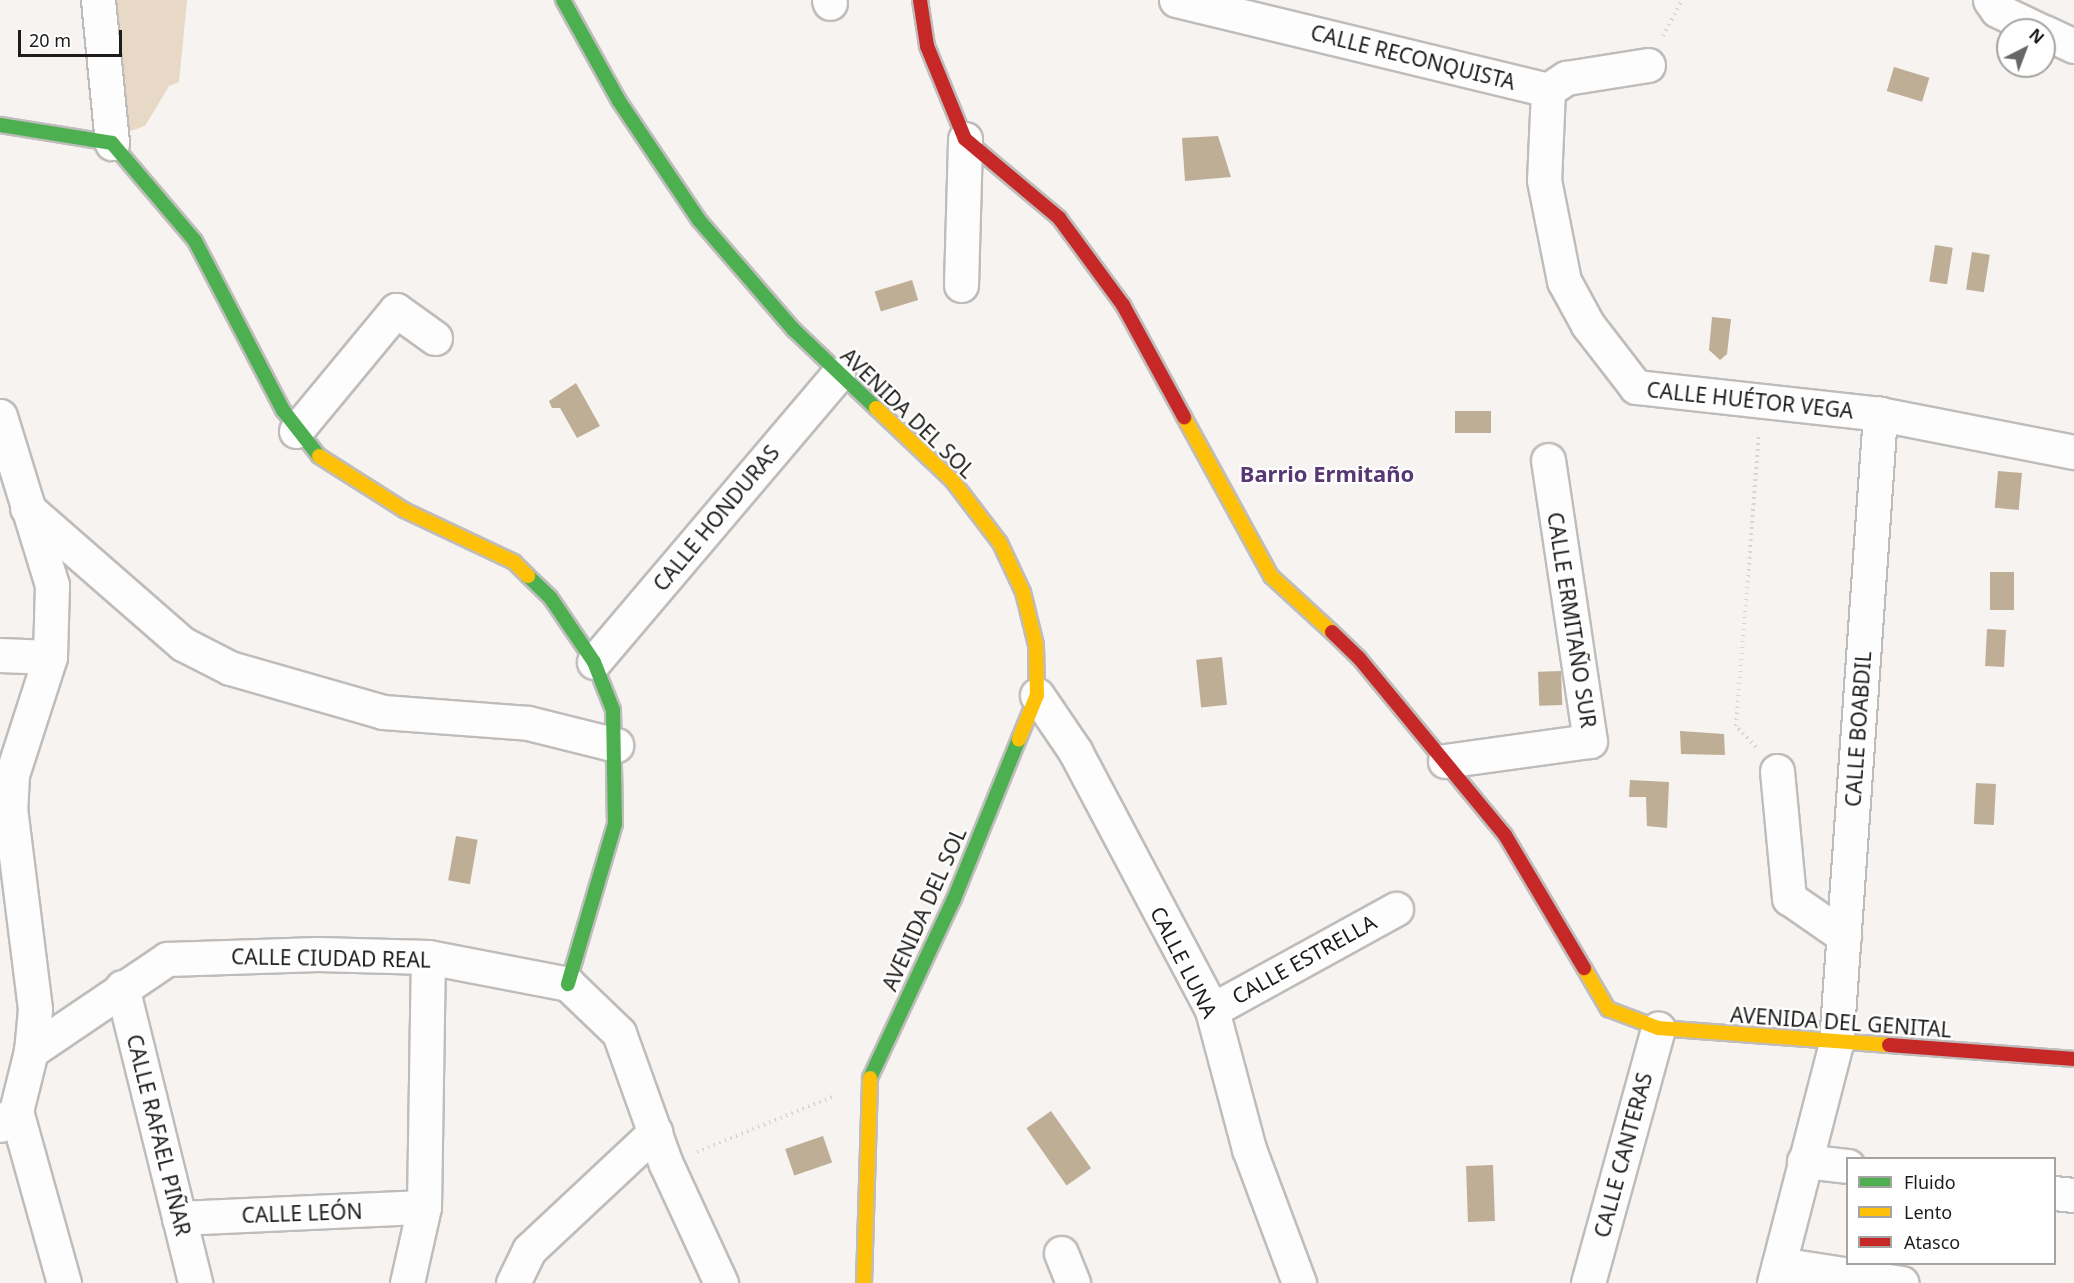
<!DOCTYPE html>
<html>
<head>
<meta charset="utf-8">
<style>
  body { margin:0 }
  #map { position:relative; width:2074px; height:1283px; overflow:hidden; background:#f6f3f0; font-family:"Noto Sans",sans-serif }
  div>[style] { position:absolute }
  [style*='--x'] { left:calc(var(--x)*1px); top:calc(var(--y)*1px); width:calc(var(--w)*1px); rotate:calc(var(--a)*1deg) }
  .green>* { inset:0; background:#e7d9c5 }
  .water>* { inset:0; background:#bfae96; transform-origin:0 0 }
  .path>* { height:4px; margin-top:-2px; transform-origin:0; background:repeating-linear-gradient(90deg,#d7d6d5 0 1.5px,transparent 0 6px) }
  .roads { filter:drop-shadow(2px 0 #bfbdbb) drop-shadow(-2px 0 #bfbdbb) drop-shadow(0 2px #bfbdbb) drop-shadow(0 -2px #bfbdbb) }
  .street>* { height:33px; margin:-16.5px; padding:0 16.5px; transform-origin:16.5px; border-radius:16.5px; background:#fefdfd }
  .fast>* { height:14px; margin:-7px; padding:0 7px; transform-origin:7px; border-radius:7px; background:#4caf50 }
  .slow>* { height:14px; margin:-7px; padding:0 7px; transform-origin:7px; border-radius:7px; background:#ffc107 }
  .jam>* { height:14px; margin:-7px; padding:0 7px; transform-origin:7px; border-radius:7px; background:#c62828 }
  span { translate:-50% -50%; white-space:nowrap; text-align:center; line-height:1.15; -webkit-text-stroke:4.5px #fff; paint-order:stroke }
  .street-label { font-size:21px; color:#1d1c1a }
  .neighbourhood-label { font-size:22px; color:#573873; font-weight:700 }
  .legend { position:absolute; left:1846px; top:1157px; width:210px; height:108px; box-sizing:border-box; background:#fff; border:2px solid #a5a4a3; margin:0; padding:8px 10px; list-style:none; font-size:18px; color:#1d1c1a }
  .legend li { display:flex; align-items:center; gap:12px; height:30px }
  .legend b { width:30px; border:2px solid #a5a4a3 }
  .north { position:absolute; left:1996px; top:18px; width:60px; height:60px; box-sizing:border-box; background:#fff; border:2px solid #a5a4a3; border-radius:50%; rotate:42deg; font-size:16px; font-weight:700; line-height:24px; text-align:center; color:#1d1c1a }
  .north::after { content:''; display:block; margin:auto; width:21px; height:27px; background:#696765; clip-path:polygon(50% 0,100% 100%,50% 72%,0 100%) }
  .scale { position:absolute; left:18px; top:30px; width:104px; height:27px; box-sizing:border-box; border:3px solid #1d1c1a; border-top:0; padding-left:8px; font-size:18px; line-height:21px; white-space:nowrap; color:#1d1c1a; -webkit-text-stroke:4px #fff; paint-order:stroke }
</style>
</head>
<body>
<div id="map">
  <div class="green">
    <i style="clip-path:polygon(113px 0,187px 0,179px 82px,169px 86px,145px 126px,127px 132px)"></i>
  </div>
  <div class="water">
    <i style="left:1894px;top:67px;width:37px;height:25px;rotate:17deg"></i>
    <i style="clip-path:polygon(1218px 136px,1231px 177px,1185px 181px,1182px 138px)"></i>
    <i style="left:1935px;top:245px;width:18px;height:37px;rotate:9deg"></i>
    <i style="left:1972px;top:252px;width:18px;height:38px;rotate:9deg"></i>
    <i style="left:912px;top:280px;width:21px;height:39px;rotate:73deg"></i>
    <i style="clip-path:polygon(1712px 317px,1731px 319px,1727px 354px,1720px 360px,1709px 350px)"></i>
    <i style="clip-path:polygon(576px 383px,600px 426px,577px 438px,560px 408px,552px 408px,549px 401px)"></i>
    <i style="left:1455px;top:411px;width:36px;height:22px"></i>
    <i style="left:1998px;top:471px;width:24px;height:37px;rotate:5deg"></i>
    <i style="left:1990px;top:572px;width:24px;height:38px"></i>
    <i style="left:1987px;top:629px;width:19px;height:37px;rotate:3deg"></i>
    <i style="left:1222px;top:657px;width:48px;height:26px;rotate:84deg"></i>
    <i style="left:1561px;top:671px;width:34px;height:23px;rotate:88deg"></i>
    <i style="clip-path:polygon(1680px 731px,1724px 734px,1725px 755px,1681px 754px)"></i>
    <i style="clip-path:polygon(1630px 780px,1669px 782px,1667px 828px,1647px 826px,1646px 797px,1629px 797px)"></i>
    <i style="left:1976px;top:783px;width:20px;height:41px;rotate:3deg"></i>
    <i style="left:456px;top:836px;width:22px;height:45px;rotate:10deg"></i>
    <i style="left:1051px;top:1111px;width:70px;height:30px;rotate:55deg"></i>
    <i style="left:823px;top:1136px;width:28px;height:40px;rotate:71deg"></i>
    <i style="left:1493px;top:1165px;width:56px;height:27px;rotate:88deg"></i>
  </div>
  <div class="path">
    <i style="--x:1663;--y:36;--w:41;--a:-62.2"></i>
    <i style="--x:1756;--y:747;--w:29;--a:-134"></i>
    <i style="--x:1736;--y:726;--w:294;--a:-85.5"></i>
    <i style="--x:697;--y:1152;--w:146;--a:-22.2"></i>
  </div>
  <div class="roads">
    <div class="street">
      <i style="--x:98;--y:0;--w:144;--a:84.4"></i>
      <i style="--x:829;--y:0;--w:3;--a:72"></i>
      <i style="--x:1176;--y:0;--w:383;--a:13.6"></i>
      <i style="--x:1548;--y:90;--w:22;--a:-34"></i>
      <i style="--x:1566;--y:78;--w:83;--a:-9"></i>
      <i style="--x:1990;--y:0;--w:12;--a:55"></i>
      <i style="--x:1997;--y:10;--w:47;--a:25.5"></i>
      <i style="--x:2044;--y:32;--w:33;--a:25"></i>
      <i style="--x:1548;--y:90;--w:90;--a:92.5"></i>
      <i style="--x:1544;--y:180;--w:103;--a:78.8"></i>
      <i style="--x:1564;--y:281;--w:50;--a:61.4"></i>
      <i style="--x:1588;--y:325;--w:78;--a:52.3"></i>
      <i style="--x:1636;--y:387;--w:245;--a:6.3"></i>
      <i style="--x:1880;--y:414;--w:198;--a:11.1"></i>
      <i style="--x:961;--y:285;--w:146;--a:-88.4"></i>
      <i style="--x:0;--y:416;--w:177;--a:72.9"></i>
      <i style="--x:52;--y:585;--w:72;--a:91.6"></i>
      <i style="--x:50;--y:657;--w:124;--a:107.9"></i>
      <i style="--x:12;--y:775;--w:33;--a:93"></i>
      <i style="--x:10;--y:808;--w:203;--a:82.9"></i>
      <i style="--x:35;--y:1009;--w:42;--a:95.4"></i>
      <i style="--x:31;--y:1051;--w:62;--a:104"></i>
      <i style="--x:16;--y:1111;--w:21;--a:139"></i>
      <i style="--x:296;--y:431;--w:157;--a:-50.4"></i>
      <i style="--x:396;--y:310;--w:48;--a:35.7"></i>
      <i style="--x:27;--y:508;--w:207;--a:41.1"></i>
      <i style="--x:183;--y:644;--w:53;--a:27.1"></i>
      <i style="--x:230;--y:668;--w:159;--a:16"></i>
      <i style="--x:383;--y:712;--w:145;--a:4.3"></i>
      <i style="--x:528;--y:723;--w:91;--a:14"></i>
      <i style="--x:0;--y:655;--w:50;--a:2.3"></i>
      <i style="--x:594;--y:662;--w:377;--a:-49.7"></i>
      <i style="--x:1037;--y:695;--w:68;--a:55.8"></i>
      <i style="--x:1075;--y:751;--w:293;--a:62.1"></i>
      <i style="--x:1212;--y:1010;--w:144;--a:75.1"></i>
      <i style="--x:1249;--y:1149;--w:143;--a:69.5"></i>
      <i style="--x:1445;--y:761;--w:146;--a:-7.9"></i>
      <i style="--x:1590;--y:741;--w:284;--a:-98.5"></i>
      <i style="--x:1777;--y:771;--w:128;--a:84.6"></i>
      <i style="--x:1789;--y:898;--w:67;--a:34.6"></i>
      <i style="--x:122;--y:987;--w:305;--a:76.1"></i>
      <i style="--x:1212;--y:1010;--w:210;--a:-28.8"></i>
      <i style="--x:31;--y:1051;--w:164;--a:-34.1"></i>
      <i style="--x:167;--y:959;--w:151;--a:-1.9"></i>
      <i style="--x:318;--y:954;--w:110;--a:1.6"></i>
      <i style="--x:428;--y:957;--w:143;--a:10.9"></i>
      <i style="--x:568;--y:984;--w:71;--a:43.9"></i>
      <i style="--x:619;--y:1033;--w:139;--a:70.3"></i>
      <i style="--x:666;--y:1164;--w:131;--a:65.2"></i>
      <i style="--x:16;--y:1111;--w:179;--a:74.4"></i>
      <i style="--x:1804;--y:1161;--w:44;--a:6.5"></i>
      <i style="--x:2054;--y:1193;--w:20;--a:6"></i>
      <i style="--x:179;--y:1218;--w:245;--a:-2.6"></i>
      <i style="--x:1061;--y:1253;--w:32;--a:68"></i>
      <i style="--x:1779;--y:1264;--w:124;--a:8.8"></i>
      <i style="--x:407;--y:1283;--w:78;--a:-77.4"></i>
      <i style="--x:424;--y:1207;--w:250;--a:-89.1"></i>
      <i style="--x:513;--y:1283;--w:37;--a:-64"></i>
      <i style="--x:529;--y:1250;--w:173;--a:-43.1"></i>
      <i style="--x:1588;--y:1283;--w:264;--a:-74.6"></i>
      <i style="--x:1774;--y:1283;--w:247;--a:-75.5"></i>
      <i style="--x:1836;--y:1044;--w:632;--a:-86"></i>
    </div>
    <div class="fast">
      <i style="--x:563;--y:0;--w:115;--a:61"></i>
      <i style="--x:619;--y:101;--w:143;--a:56.1"></i>
      <i style="--x:699;--y:220;--w:145;--a:49.2"></i>
      <i style="--x:794;--y:330;--w:113;--a:43.6"></i>
      <i style="--x:0;--y:125;--w:113;--a:9.1"></i>
      <i style="--x:112;--y:143;--w:128;--a:49.7"></i>
      <i style="--x:195;--y:241;--w:191;--a:62.5"></i>
      <i style="--x:283;--y:410;--w:58;--a:52"></i>
      <i style="--x:528;--y:576;--w:30;--a:44"></i>
      <i style="--x:550;--y:597;--w:78;--a:55.9"></i>
      <i style="--x:594;--y:662;--w:52;--a:68.4"></i>
      <i style="--x:613;--y:710;--w:114;--a:89"></i>
      <i style="--x:615;--y:824;--w:167;--a:106.4"></i>
      <i style="--x:870;--y:1078;--w:198;--a:-64.9"></i>
      <i style="--x:954;--y:899;--w:173;--a:-67.9"></i>
    </div>
    <div class="slow">
      <i style="--x:876;--y:408;--w:105;--a:43.5"></i>
      <i style="--x:952;--y:480;--w:79;--a:52.7"></i>
      <i style="--x:1000;--y:543;--w:54;--a:64.9"></i>
      <i style="--x:1023;--y:592;--w:55;--a:76.2"></i>
      <i style="--x:1036;--y:645;--w:50;--a:88.9"></i>
      <i style="--x:1037;--y:695;--w:48;--a:112.2"></i>
      <i style="--x:1184;--y:417;--w:181;--a:61.3"></i>
      <i style="--x:1271;--y:576;--w:83;--a:42.6"></i>
      <i style="--x:319;--y:456;--w:101;--a:32.4"></i>
      <i style="--x:404;--y:510;--w:122;--a:25.3"></i>
      <i style="--x:514;--y:562;--w:20;--a:45"></i>
      <i style="--x:1584;--y:968;--w:48;--a:59.7"></i>
      <i style="--x:1608;--y:1009;--w:53;--a:20.8"></i>
      <i style="--x:1658;--y:1028;--w:232;--a:4.2"></i>
      <i style="--x:864;--y:1283;--w:205;--a:-88.3"></i>
    </div>
    <div class="jam">
      <i style="--x:920;--y:0;--w:47;--a:81.3"></i>
      <i style="--x:927;--y:46;--w:100;--a:67.8"></i>
      <i style="--x:965;--y:139;--w:123;--a:40"></i>
      <i style="--x:1059;--y:218;--w:108;--a:53.7"></i>
      <i style="--x:1123;--y:305;--w:128;--a:61.4"></i>
      <i style="--x:1332;--y:632;--w:37;--a:44"></i>
      <i style="--x:1359;--y:658;--w:229;--a:50.5"></i>
      <i style="--x:1505;--y:835;--w:155;--a:59.3"></i>
      <i style="--x:1889;--y:1045;--w:186;--a:4.3"></i>
    </div>
  </div>
  <div class="street-label">
    <span style="left:1413px;top:57px;rotate:14deg">CALLE RECONQUISTA</span>
    <span style="left:1750px;top:400px;rotate:6deg">CALLE HUÉTOR VEGA</span>
    <span style="left:908px;top:413px;rotate:44deg">AVENIDA DEL SOL</span>
    <span style="left:716px;top:518px;rotate:-50deg">CALLE HONDURAS</span>
    <span style="left:1572px;top:620px;rotate:81deg">CALLE ERMITAÑO SUR</span>
    <span style="left:1858px;top:729px;rotate:-86deg">CALLE BOABDIL</span>
    <span style="left:924px;top:909px;rotate:-66deg">AVENIDA DEL SOL</span>
    <span style="left:331px;top:958px;rotate:1deg">CALLE CIUDAD REAL</span>
    <span style="left:1304px;top:959px;rotate:-29deg">CALLE ESTRELLA</span>
    <span style="left:1184px;top:962px;rotate:63deg">CALLE LUNA</span>
    <span style="left:1841px;top:1022px;rotate:4deg">AVENIDA DEL GENITAL</span>
    <span style="left:159px;top:1135px;rotate:76deg">CALLE RAFAEL PIÑAR</span>
    <span style="left:1623px;top:1155px;rotate:-75deg">CALLE CANTERAS</span>
    <span style="left:302px;top:1213px;rotate:-2deg">CALLE LEÓN</span>
  </div>
  <div class="neighbourhood-label">
    <span style="left:1327px;top:474px">Barrio Ermitaño</span>
  </div>
  <ul class="legend">
  <li><b style="height:8px;background:#4caf50"></b>Fluido</li>
  <li><b style="height:8px;background:#ffc107"></b>Lento</li>
  <li><b style="height:8px;background:#c62828"></b>Atasco</li>
  </ul>
  <div class="north">N</div>
  <div class="scale">20 m</div>
</div>
</body>
</html>
